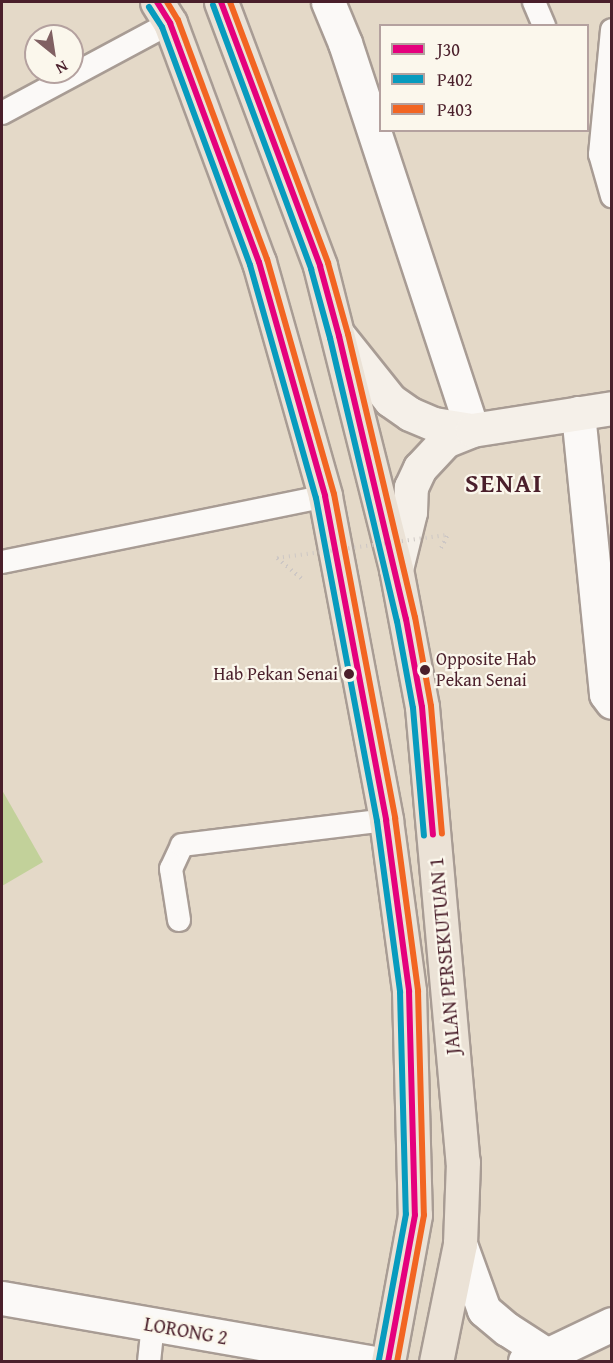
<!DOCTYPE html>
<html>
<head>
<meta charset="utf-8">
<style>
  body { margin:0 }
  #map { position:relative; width:613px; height:1363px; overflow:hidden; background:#e4d9c8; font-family:"Gentium Book Plus",serif }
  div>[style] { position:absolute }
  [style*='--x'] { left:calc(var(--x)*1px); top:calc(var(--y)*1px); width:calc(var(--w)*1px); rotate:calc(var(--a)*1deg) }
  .green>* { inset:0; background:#c2d19a }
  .path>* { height:4px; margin-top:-2px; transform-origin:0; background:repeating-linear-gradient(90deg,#cdc7c4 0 1.5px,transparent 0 6px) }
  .roads { filter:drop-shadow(2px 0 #a89c94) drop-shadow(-2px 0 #a89c94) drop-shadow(0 2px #a89c94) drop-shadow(0 -2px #a89c94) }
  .lane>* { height:22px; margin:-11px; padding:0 11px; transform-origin:11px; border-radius:11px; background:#fbf9f7 }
  .street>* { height:33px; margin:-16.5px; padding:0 16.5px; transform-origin:16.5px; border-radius:16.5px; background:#fbf9f7 }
  .secondary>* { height:33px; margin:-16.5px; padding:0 16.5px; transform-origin:16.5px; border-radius:16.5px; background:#f5f0e9 }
  .highway>* { height:33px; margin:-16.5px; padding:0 16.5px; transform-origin:16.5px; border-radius:16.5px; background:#ebe2d6 }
  .path-bridge>* { height:4px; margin-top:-2px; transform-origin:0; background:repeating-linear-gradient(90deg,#cdc7c4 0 1.5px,transparent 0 6px) }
  .bus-1>* { height:6px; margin:-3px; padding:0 3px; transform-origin:3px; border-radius:3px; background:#e5007d }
  .bus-2>* { height:6px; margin:-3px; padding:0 3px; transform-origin:3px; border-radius:3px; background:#079bbe }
  .bus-3>* { height:6px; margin:-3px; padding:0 3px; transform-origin:3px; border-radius:3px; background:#f26522 }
  .dots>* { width:16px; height:16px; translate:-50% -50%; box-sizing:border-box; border:3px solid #fbf7ec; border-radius:50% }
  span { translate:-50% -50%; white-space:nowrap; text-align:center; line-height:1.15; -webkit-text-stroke:4.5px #fbf7ec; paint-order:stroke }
  .bus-label { font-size:18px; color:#4a1f2b }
  .left { translate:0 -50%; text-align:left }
  .right { translate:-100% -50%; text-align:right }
  .street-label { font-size:20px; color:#4a1f2b }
  .district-label { font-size:26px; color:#4a1f2b; font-weight:700; letter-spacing:1.5px }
  .frame { position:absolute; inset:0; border:3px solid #4a1f2b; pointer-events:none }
  .legend { position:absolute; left:379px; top:24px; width:210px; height:108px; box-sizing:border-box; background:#fbf7ec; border:2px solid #b4a19f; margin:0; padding:8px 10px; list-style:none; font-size:18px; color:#4a1f2b }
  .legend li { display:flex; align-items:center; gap:12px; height:30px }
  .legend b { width:30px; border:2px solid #b4a19f }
  .north { position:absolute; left:24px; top:24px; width:60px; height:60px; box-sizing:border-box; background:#fbf7ec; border:2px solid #b4a19f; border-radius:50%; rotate:150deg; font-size:16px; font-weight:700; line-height:24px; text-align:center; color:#4a1f2b }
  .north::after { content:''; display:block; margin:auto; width:21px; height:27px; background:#806062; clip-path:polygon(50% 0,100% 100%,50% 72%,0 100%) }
</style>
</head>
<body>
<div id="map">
  <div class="green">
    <i style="clip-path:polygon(2px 790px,43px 862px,2px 886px)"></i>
  </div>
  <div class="path">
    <i style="--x:441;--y:548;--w:15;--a:-62"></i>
    <i style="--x:277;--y:558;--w:34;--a:40"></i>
  </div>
  <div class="roads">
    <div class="lane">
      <i style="--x:534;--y:2;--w:26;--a:67"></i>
      <i style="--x:612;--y:30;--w:125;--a:95.5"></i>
      <i style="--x:600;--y:154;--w:44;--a:74.1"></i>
      <i style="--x:2;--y:113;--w:191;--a:-28.2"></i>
      <i style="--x:2;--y:562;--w:330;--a:-11.5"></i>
      <i style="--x:179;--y:920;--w:52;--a:-98.9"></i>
      <i style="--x:171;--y:869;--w:26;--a:-65"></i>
      <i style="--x:182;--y:845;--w:206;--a:-7"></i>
      <i style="--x:149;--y:1362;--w:38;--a:-84"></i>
    </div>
    <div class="street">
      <i style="--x:328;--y:2;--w:44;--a:67.5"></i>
      <i style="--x:345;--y:43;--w:407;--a:71.8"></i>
      <i style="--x:578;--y:413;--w:282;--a:84.3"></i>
      <i style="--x:606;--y:694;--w:10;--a:53"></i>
      <i style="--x:460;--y:1244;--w:70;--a:70"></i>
      <i style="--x:484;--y:1310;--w:30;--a:40"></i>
      <i style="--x:507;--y:1329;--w:48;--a:33"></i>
      <i style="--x:2;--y:1298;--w:374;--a:9.9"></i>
      <i style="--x:525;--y:1361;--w:23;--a:-15"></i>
      <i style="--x:547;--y:1355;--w:72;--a:-25.5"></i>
    </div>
    <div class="secondary">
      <i style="--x:339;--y:336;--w:82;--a:51.4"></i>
      <i style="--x:390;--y:400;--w:24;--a:35"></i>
      <i style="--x:410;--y:414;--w:26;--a:23"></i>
      <i style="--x:434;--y:424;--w:38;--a:9"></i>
      <i style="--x:396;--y:569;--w:59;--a:-76.2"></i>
      <i style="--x:410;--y:512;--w:25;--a:-88"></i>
      <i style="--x:411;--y:487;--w:21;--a:-65"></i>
      <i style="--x:420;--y:468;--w:37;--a:-47"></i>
      <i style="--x:445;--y:441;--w:29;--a:-22"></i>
      <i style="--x:472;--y:430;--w:142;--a:-8.9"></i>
    </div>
    <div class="highway">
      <i style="--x:157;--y:2;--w:25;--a:58"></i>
      <i style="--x:170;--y:23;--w:255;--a:69.6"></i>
      <i style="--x:259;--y:262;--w:243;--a:74.2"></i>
      <i style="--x:325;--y:496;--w:330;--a:79.3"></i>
      <i style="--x:386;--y:820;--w:173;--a:82.3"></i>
      <i style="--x:409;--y:991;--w:224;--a:88.5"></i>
      <i style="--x:415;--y:1215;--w:149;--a:100.4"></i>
      <i style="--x:221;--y:2;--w:282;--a:69.4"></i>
      <i style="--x:320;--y:266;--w:312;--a:75.9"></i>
      <i style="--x:396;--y:569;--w:140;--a:79.3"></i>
      <i style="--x:422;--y:707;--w:457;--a:84.9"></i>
      <i style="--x:463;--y:1162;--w:82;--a:92.1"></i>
      <i style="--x:460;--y:1244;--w:120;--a:101.5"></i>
    </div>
  </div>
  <div class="path-bridge">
    <i style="--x:277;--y:558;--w:173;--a:-7.7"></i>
  </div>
  <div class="bus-1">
    <i style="--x:157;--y:2;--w:25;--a:58"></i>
    <i style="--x:170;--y:23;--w:255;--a:69.6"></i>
    <i style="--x:259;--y:262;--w:243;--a:74.2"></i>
    <i style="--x:325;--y:496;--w:330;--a:79.3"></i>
    <i style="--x:386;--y:820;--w:173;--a:82.3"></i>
    <i style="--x:409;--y:991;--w:224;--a:88.5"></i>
    <i style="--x:415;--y:1215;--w:149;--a:100.4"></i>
    <i style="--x:221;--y:2;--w:282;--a:69.4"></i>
    <i style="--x:320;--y:266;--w:73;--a:74.8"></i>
    <i style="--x:339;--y:336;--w:291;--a:76.7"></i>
    <i style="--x:406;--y:619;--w:89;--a:79.7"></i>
    <i style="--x:422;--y:707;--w:128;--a:85.1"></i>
  </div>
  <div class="bus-2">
    <i style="--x:213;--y:5;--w:282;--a:69.6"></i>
    <i style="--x:311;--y:269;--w:72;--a:74.6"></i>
    <i style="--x:330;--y:338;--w:291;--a:76.7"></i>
    <i style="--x:397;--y:621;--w:88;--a:79.6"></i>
    <i style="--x:413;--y:708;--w:128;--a:85.1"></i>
    <i style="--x:149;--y:7;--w:24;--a:57"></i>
    <i style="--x:162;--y:27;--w:254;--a:69.7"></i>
    <i style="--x:250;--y:265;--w:242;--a:74.2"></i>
    <i style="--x:316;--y:498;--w:329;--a:79.3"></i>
    <i style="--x:377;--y:821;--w:173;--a:82.3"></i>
    <i style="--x:400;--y:992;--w:222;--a:88.5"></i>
    <i style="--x:406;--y:1214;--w:148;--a:100.5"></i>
  </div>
  <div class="bus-3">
    <i style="--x:167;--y:2;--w:21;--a:59"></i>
    <i style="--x:178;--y:20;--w:255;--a:69.6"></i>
    <i style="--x:267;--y:259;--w:244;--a:74.1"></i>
    <i style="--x:334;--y:494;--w:330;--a:79.3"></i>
    <i style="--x:395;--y:818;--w:175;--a:82.4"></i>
    <i style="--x:418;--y:991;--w:224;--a:88.5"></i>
    <i style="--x:424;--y:1215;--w:149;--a:100.4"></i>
    <i style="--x:230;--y:2;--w:279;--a:69.4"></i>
    <i style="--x:328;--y:263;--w:74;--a:74.3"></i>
    <i style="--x:348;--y:334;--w:291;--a:76.7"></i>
    <i style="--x:415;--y:617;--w:90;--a:79.8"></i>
    <i style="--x:431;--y:706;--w:128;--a:85.1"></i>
  </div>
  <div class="dots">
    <i style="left:425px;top:670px;background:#4a1f2b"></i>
    <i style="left:349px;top:674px;background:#4a1f2b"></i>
  </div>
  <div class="bus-label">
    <span class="left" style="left:436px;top:670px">Opposite Hab<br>Pekan Senai</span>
    <span class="right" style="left:338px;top:674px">Hab Pekan Senai</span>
  </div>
  <div class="street-label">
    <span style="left:444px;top:956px;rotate:-95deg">JALAN PERSEKUTUAN 1</span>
    <span style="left:186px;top:1330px;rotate:10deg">LORONG 2</span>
  </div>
  <div class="district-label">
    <span style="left:504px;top:483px">SENAI</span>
  </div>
  <div class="frame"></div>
  <ul class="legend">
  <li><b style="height:8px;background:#e5007d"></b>J30</li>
  <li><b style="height:8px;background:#079bbe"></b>P402</li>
  <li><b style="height:8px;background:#f26522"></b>P403</li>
  </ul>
  <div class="north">N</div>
</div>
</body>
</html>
